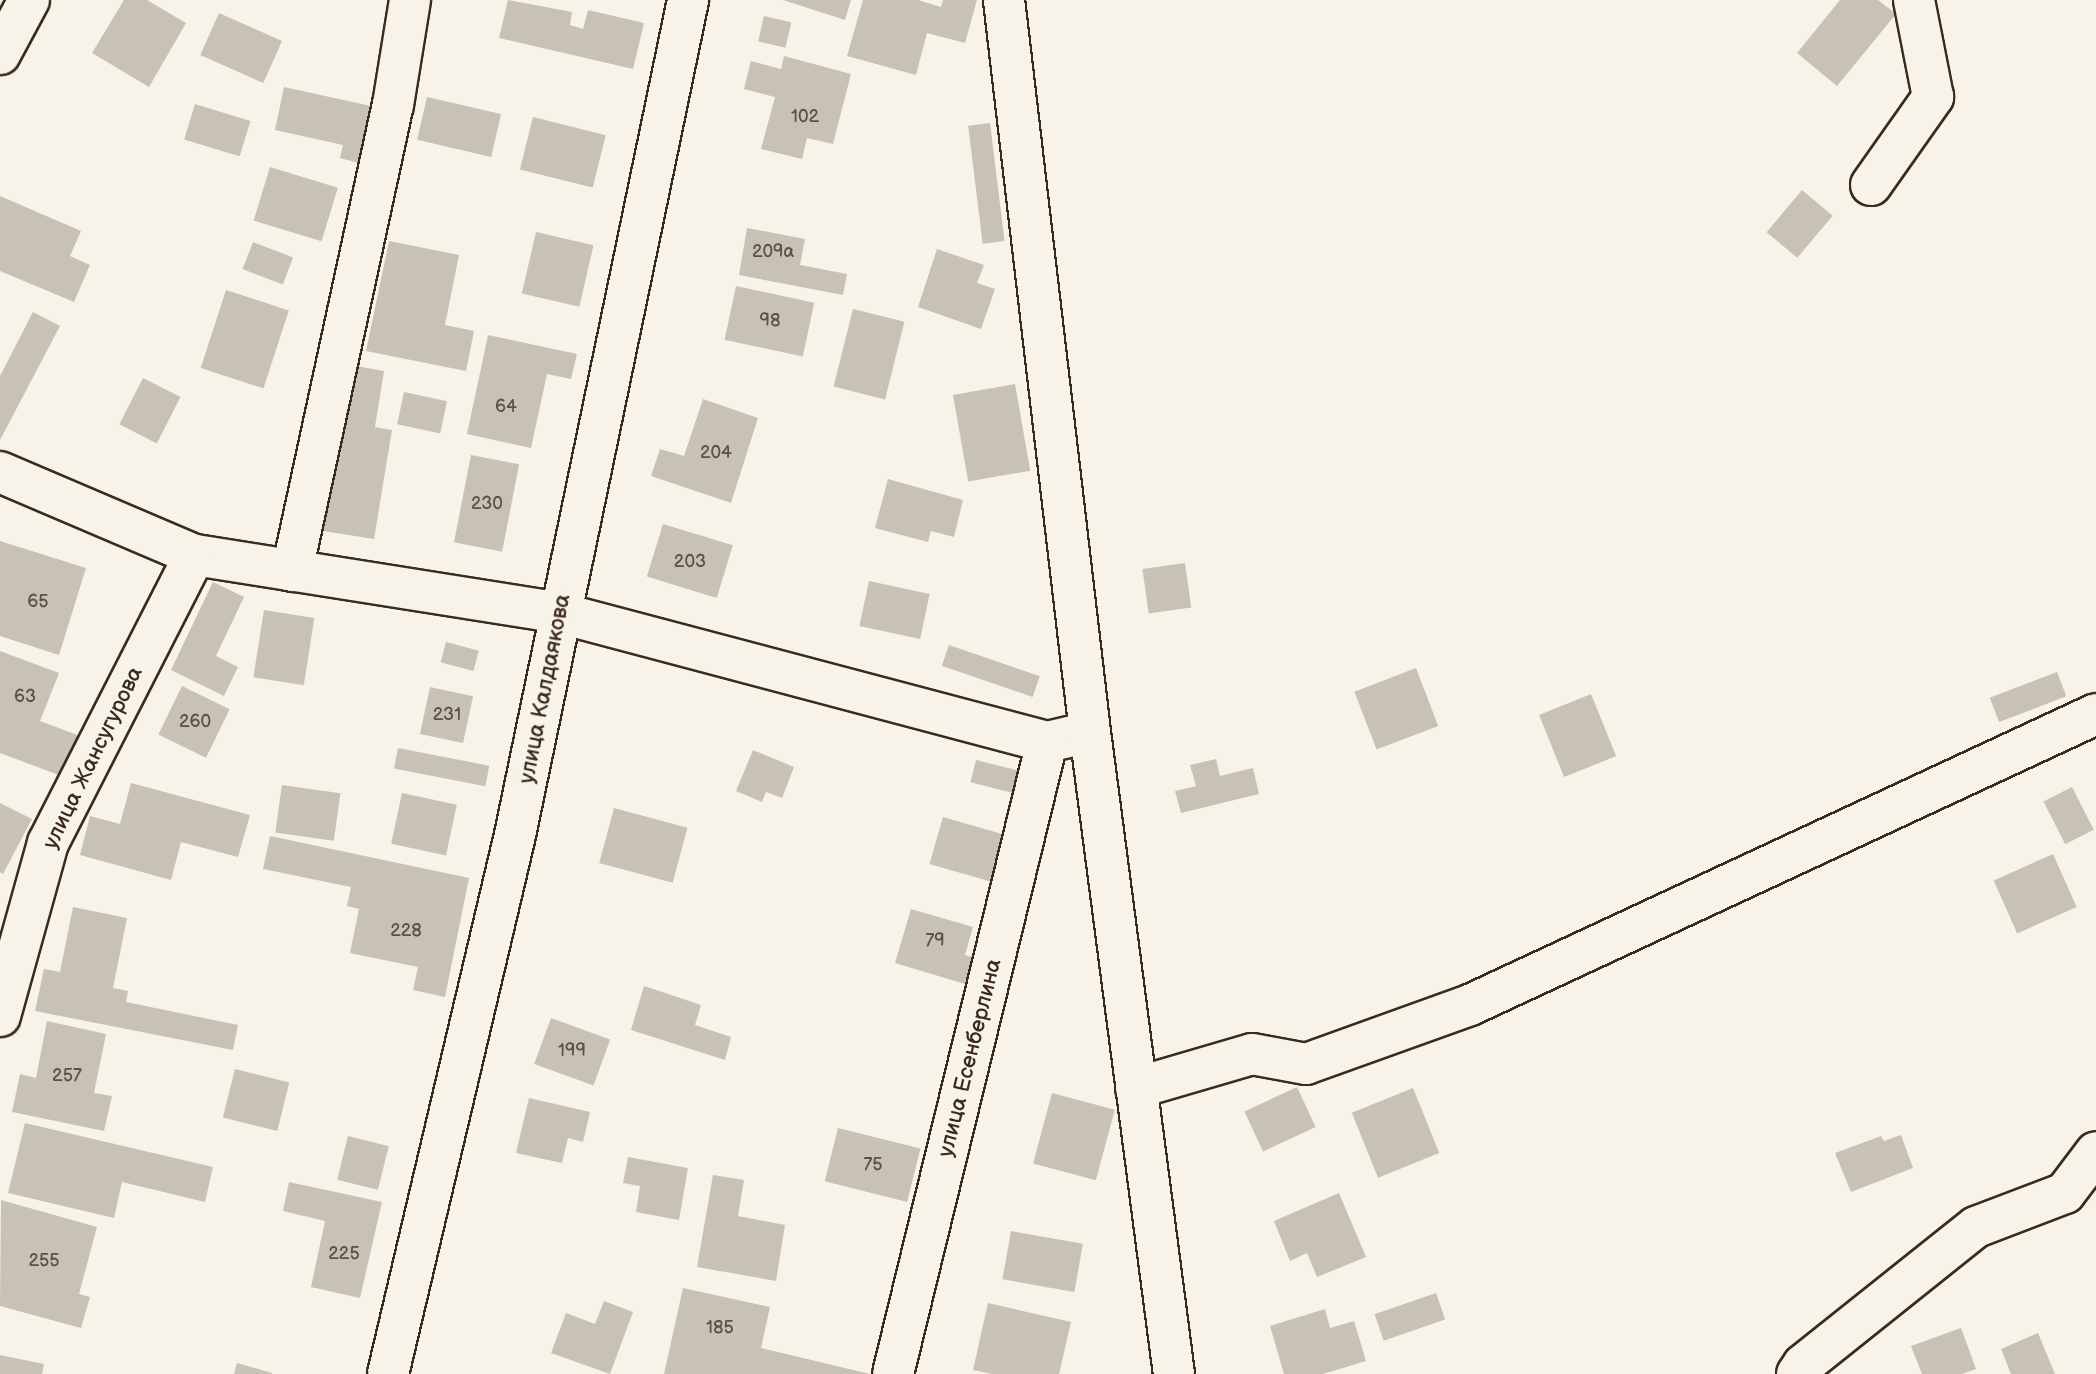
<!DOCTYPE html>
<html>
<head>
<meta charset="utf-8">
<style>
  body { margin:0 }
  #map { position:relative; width:2096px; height:1374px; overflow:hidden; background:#f7f3e8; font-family:"Balsamiq Sans",sans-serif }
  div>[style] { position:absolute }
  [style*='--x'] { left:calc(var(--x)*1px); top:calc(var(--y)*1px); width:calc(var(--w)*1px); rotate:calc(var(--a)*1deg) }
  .building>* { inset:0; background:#c8c1b6; transform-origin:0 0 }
  .roads { filter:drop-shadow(2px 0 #3b2a1e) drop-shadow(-2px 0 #3b2a1e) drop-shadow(0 2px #3b2a1e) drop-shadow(0 -2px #3b2a1e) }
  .minor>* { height:40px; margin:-20px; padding:0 20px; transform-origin:20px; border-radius:20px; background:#f7f3e8 }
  span { translate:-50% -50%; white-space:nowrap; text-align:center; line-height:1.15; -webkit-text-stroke:8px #f7f3e8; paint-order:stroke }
  .number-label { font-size:18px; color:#5e5044 }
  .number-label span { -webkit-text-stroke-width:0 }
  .street-label { font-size:22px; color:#3b2a1e }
</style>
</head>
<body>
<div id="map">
  <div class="building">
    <i style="clip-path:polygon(124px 0,147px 0,186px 23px,149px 87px,92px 53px)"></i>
    <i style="clip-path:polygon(508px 0,572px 12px,570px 25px,583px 29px,588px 10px,644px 23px,633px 69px,499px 38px)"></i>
    <i style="clip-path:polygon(783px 0,851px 0,845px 20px)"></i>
    <i style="clip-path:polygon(863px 0,918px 0,941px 7px,943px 0,977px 0,965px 43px,927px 33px,916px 75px,847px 56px)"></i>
    <i style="clip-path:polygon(1840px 0,1878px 0,1896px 14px,1837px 86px,1797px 53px)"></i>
    <i style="left:219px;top:13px;width:69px;height:46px;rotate:24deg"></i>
    <i style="left:764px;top:16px;width:28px;height:26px;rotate:13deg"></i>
    <i style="clip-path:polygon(784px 56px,851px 74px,833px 144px,807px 138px,802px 159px,761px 149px,775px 97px,744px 89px,751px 61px,781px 69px)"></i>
    <i style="clip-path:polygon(284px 87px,371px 106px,359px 163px,340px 158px,343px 145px,275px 130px)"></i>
    <i style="left:427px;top:97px;width:76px;height:44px;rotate:13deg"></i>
    <i style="left:195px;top:104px;width:58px;height:37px;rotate:17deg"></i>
    <i style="left:533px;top:117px;width:75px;height:54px;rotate:14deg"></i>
    <i style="left:990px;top:123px;width:119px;height:22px;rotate:83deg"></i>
    <i style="left:270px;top:167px;width:71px;height:56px;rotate:17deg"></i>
    <i style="left:1802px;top:190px;width:40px;height:55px;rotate:40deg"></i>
    <i style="clip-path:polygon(0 196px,81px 231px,70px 256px,90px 265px,74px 302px,0 271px)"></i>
    <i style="clip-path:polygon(747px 228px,805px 239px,800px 265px,847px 274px,843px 295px,739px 275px)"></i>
    <i style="left:536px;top:232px;width:59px;height:63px;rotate:13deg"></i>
    <i style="clip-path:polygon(389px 241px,459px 255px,445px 325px,474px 331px,466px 371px,366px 351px)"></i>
    <i style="left:253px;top:242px;width:43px;height:29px;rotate:21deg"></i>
    <i style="clip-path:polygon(937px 249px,984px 265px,977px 283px,995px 289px,981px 329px,918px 307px)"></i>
    <i style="left:736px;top:286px;width:80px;height:55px;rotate:12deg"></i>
    <i style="left:226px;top:290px;width:66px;height:82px;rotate:18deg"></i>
    <i style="left:853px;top:309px;width:53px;height:80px;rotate:14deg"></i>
    <i style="clip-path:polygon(33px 312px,60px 326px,0 440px,0 376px)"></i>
    <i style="clip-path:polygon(488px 335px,577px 354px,571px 379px,547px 374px,531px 448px,467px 434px)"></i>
    <i style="clip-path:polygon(351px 365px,384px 371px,375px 427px,392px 430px,374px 539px,323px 531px)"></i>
    <i style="left:143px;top:378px;width:42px;height:52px;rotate:27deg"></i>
    <i style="left:1015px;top:384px;width:88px;height:63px;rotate:80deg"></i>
    <i style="left:404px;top:392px;width:44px;height:33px;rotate:12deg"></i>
    <i style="clip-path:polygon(703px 399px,758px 418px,731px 503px,651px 476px,660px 449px,684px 456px)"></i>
    <i style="left:471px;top:455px;width:49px;height:89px;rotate:11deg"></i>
    <i style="clip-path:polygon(888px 479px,963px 500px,954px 537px,931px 531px,928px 542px,875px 528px)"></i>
    <i style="left:663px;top:524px;width:73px;height:55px;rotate:17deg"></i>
    <i style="clip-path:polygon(0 541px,86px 568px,59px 655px,0 636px)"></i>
    <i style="left:1185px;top:563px;width:45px;height:43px;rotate:82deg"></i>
    <i style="left:869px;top:581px;width:62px;height:46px;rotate:12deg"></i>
    <i style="clip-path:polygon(213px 582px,244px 597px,216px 656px,238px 667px,224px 696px,171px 670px)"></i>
    <i style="left:264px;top:610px;width:51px;height:68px;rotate:9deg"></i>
    <i style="left:446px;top:642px;width:34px;height:21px;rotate:15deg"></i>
    <i style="left:949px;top:645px;width:96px;height:22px;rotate:19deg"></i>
    <i style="clip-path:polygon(0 651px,59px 673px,40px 721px,80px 736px,64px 777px,0 753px)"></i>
    <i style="left:1416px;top:668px;width:62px;height:66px;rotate:69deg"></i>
    <i style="left:2057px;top:672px;width:26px;height:72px;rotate:69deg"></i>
    <i style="left:182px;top:686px;width:53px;height:54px;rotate:26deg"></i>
    <i style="left:430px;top:687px;width:44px;height:48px;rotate:12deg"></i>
    <i style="left:1591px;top:694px;width:67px;height:56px;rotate:68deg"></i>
    <i style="left:398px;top:748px;width:93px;height:21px;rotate:11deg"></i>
    <i style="clip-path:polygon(753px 750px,794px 767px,782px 798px,766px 792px,762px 802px,736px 791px)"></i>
    <i style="clip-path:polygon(1216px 759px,1220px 776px,1253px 768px,1259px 794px,1181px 813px,1175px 791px,1196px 786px,1190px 765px)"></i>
    <i style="left:976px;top:760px;width:54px;height:23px;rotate:14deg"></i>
    <i style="clip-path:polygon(131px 783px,250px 815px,238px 857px,181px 842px,171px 880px,80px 855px,90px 816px,120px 824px)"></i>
    <i style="left:282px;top:785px;width:59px;height:48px;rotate:8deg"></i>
    <i style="left:2072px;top:787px;width:48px;height:32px;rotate:63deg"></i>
    <i style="left:402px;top:793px;width:56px;height:52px;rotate:12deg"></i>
    <i style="clip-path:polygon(0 803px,32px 819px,3px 874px,0 872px)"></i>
    <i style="left:614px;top:808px;width:76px;height:57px;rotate:15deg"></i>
    <i style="left:943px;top:817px;width:65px;height:49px;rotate:16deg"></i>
    <i style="clip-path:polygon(270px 836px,469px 878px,445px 997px,413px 990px,418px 967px,350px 953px,359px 909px,347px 906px,351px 887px,263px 869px)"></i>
    <i style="left:2053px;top:854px;width:58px;height:65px;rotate:66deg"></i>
    <i style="clip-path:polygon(73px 907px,127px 918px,113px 988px,128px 991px,126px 1002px,238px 1025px,233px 1050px,35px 1011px,44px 969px,60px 972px)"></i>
    <i style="clip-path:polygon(911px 909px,973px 927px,965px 955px,972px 957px,965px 984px,895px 963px)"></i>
    <i style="clip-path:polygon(644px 986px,701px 1005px,695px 1025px,731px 1037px,725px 1060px,631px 1030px)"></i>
    <i style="left:551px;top:1018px;width:63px;height:49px;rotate:20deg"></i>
    <i style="clip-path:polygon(47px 1021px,106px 1034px,94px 1093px,112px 1096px,104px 1131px,12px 1112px,20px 1074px,36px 1078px)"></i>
    <i style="left:235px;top:1069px;width:56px;height:50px;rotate:14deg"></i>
    <i style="left:1297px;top:1087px;width:44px;height:58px;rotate:65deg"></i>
    <i style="left:1413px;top:1088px;width:70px;height:66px;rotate:68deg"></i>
    <i style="left:1052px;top:1093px;width:65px;height:73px;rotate:15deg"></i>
    <i style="clip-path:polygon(529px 1098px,590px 1112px,583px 1142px,568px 1138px,562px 1163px,516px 1153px)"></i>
    <i style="clip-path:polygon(25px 1123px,213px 1167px,205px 1202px,122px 1182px,114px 1218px,8px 1193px)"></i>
    <i style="left:838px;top:1128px;width:85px;height:55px;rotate:14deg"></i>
    <i style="clip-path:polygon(1901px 1135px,1913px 1168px,1851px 1192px,1835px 1153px,1881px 1136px,1884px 1141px)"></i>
    <i style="left:348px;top:1136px;width:42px;height:45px;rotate:14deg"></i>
    <i style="clip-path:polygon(628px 1157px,688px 1168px,679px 1220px,636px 1212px,640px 1186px,623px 1183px)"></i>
    <i style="clip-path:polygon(713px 1175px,744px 1180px,738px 1216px,785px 1225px,776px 1281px,697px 1267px)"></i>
    <i style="clip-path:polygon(289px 1182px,382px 1202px,360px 1298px,311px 1287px,325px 1221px,283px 1211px)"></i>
    <i style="clip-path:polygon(1339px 1193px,1366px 1257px,1317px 1277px,1307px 1253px,1290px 1261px,1274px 1221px)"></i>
    <i style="clip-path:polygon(1px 1200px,97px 1227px,79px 1294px,90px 1297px,81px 1328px,0 1306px)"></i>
    <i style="left:1011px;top:1231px;width:73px;height:49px;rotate:10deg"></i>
    <i style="clip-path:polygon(683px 1288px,770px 1307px,761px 1348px,870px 1374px,664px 1374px)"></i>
    <i style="left:1436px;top:1293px;width:28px;height:65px;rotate:71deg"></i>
    <i style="clip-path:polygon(604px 1301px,633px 1312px,610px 1374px,551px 1353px,566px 1313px,595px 1324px)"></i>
    <i style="clip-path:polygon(988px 1303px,1071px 1322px,1059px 1374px,992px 1374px,973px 1370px)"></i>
    <i style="clip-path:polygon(1325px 1309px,1330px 1328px,1354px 1321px,1366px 1361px,1323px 1374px,1284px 1374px,1270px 1326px)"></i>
    <i style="clip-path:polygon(1961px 1328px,1976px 1369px,1962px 1374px,1922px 1374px,1911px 1346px)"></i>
    <i style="clip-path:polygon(2038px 1333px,2055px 1374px,2011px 1374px,2001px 1349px)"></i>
    <i style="clip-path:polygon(0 1355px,44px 1364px,42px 1374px,0 1374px)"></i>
    <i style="clip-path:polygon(237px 1363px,272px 1373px,272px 1374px,234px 1374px)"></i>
  </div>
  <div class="roads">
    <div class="minor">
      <i style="--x:1004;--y:0;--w:737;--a:83.3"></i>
      <i style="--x:1090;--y:732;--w:647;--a:82.55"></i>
      <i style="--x:0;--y:54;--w:61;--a:-61.8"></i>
      <i style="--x:1871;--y:185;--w:108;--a:-54.8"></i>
      <i style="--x:1933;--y:97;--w:99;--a:-101.1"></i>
      <i style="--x:0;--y:472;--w:212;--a:23.1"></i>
      <i style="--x:195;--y:555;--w:370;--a:9"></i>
      <i style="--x:560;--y:613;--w:504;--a:14.84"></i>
      <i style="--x:1047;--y:742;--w:44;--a:-13.1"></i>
      <i style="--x:292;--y:571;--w:477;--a:-77.8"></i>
      <i style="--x:393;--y:105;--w:106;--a:-80.8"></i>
      <i style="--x:0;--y:1016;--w:180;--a:-74.5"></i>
      <i style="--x:48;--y:843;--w:323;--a:-63"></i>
      <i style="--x:1136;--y:1088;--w:121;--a:-16.3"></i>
      <i style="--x:1252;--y:1054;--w:55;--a:10.5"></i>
      <i style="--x:1306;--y:1064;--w:174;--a:-19.8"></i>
      <i style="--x:1470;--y:1005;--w:690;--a:-24.93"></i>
      <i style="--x:388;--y:1374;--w:554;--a:-76.74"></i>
      <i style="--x:515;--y:835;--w:853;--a:-78.29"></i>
      <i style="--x:893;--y:1374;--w:650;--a:-76.31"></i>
      <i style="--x:1797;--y:1374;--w:11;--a:-56"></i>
      <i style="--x:1803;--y:1365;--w:221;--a:-38.6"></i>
      <i style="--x:1976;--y:1227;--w:95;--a:-20.9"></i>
      <i style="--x:2065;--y:1193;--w:51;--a:-52.9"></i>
    </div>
  </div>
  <div class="number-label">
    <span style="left:805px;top:117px">102</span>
    <span style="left:773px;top:252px">209а</span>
    <span style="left:770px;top:321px">98</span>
    <span style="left:506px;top:407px">64</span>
    <span style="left:716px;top:453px">204</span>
    <span style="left:487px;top:504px">230</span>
    <span style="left:690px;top:562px">203</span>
    <span style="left:38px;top:602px">65</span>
    <span style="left:25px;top:697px">63</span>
    <span style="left:447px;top:715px">231</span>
    <span style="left:195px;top:722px">260</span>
    <span style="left:406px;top:931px">228</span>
    <span style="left:935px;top:941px">79</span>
    <span style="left:572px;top:1051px">199</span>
    <span style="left:67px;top:1076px">257</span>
    <span style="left:873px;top:1165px">75</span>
    <span style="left:344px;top:1254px">225</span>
    <span style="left:44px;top:1261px">255</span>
    <span style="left:720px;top:1328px">185</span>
  </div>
  <div class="street-label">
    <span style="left:545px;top:689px;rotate:-79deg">улица Калдаякова</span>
    <span style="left:93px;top:758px;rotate:-64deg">улица Жансугурова</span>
    <span style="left:970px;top:1058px;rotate:-76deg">улица Есенберлина</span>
  </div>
</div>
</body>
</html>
